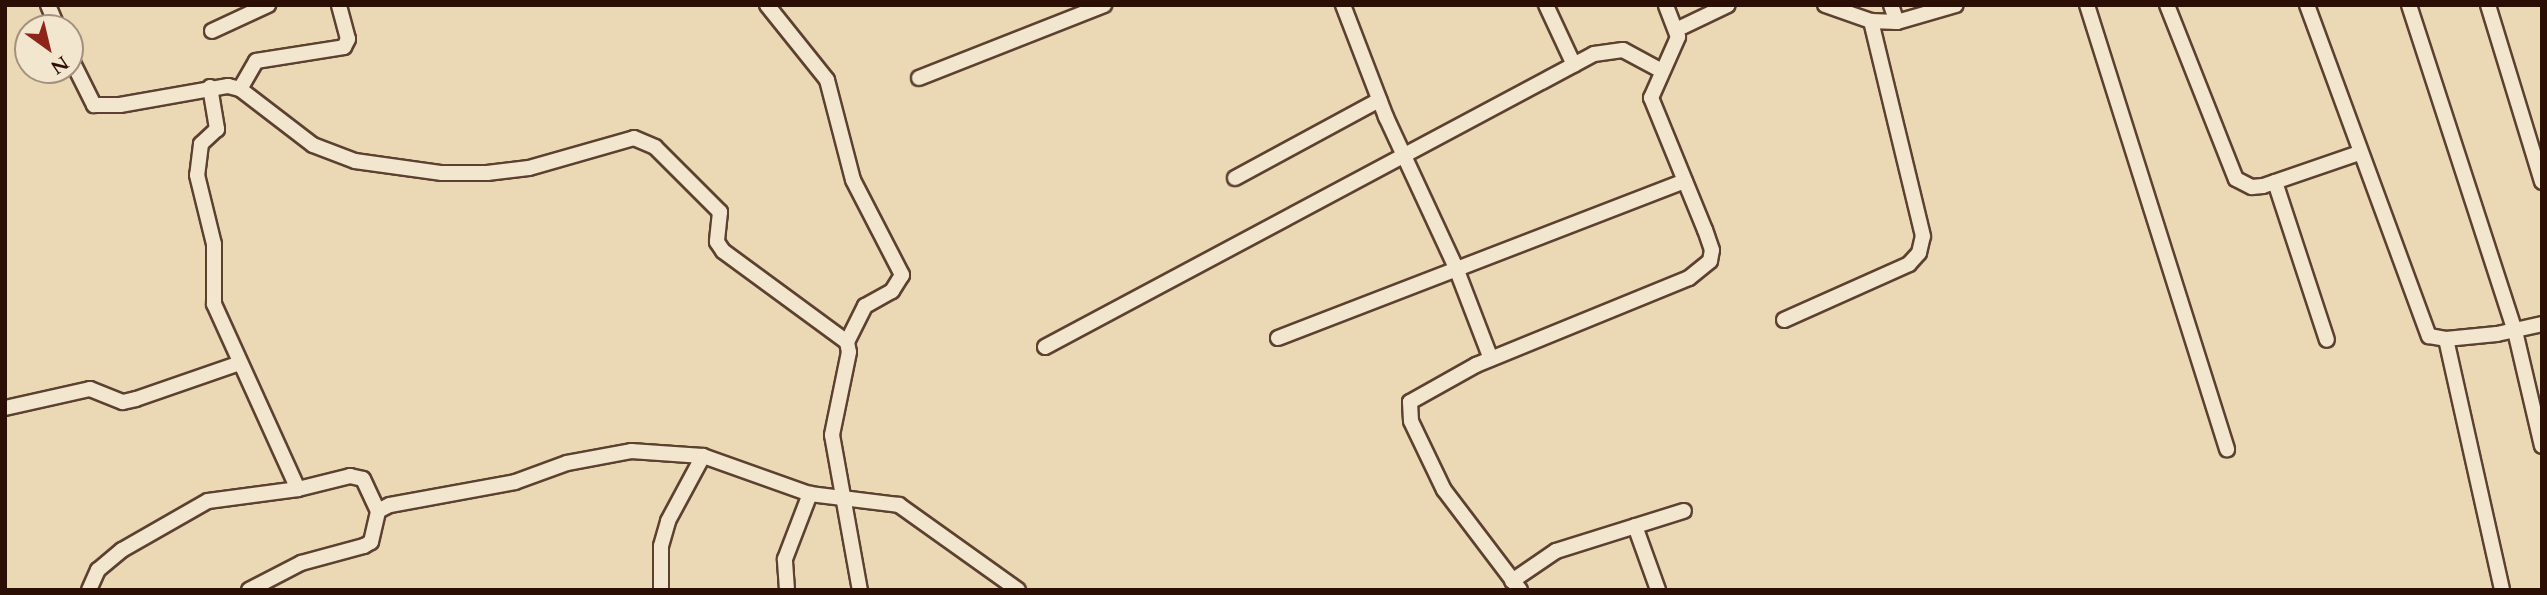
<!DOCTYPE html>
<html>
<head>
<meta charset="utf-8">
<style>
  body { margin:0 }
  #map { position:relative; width:2547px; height:595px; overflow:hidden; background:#ebd8b5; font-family:Cardo,serif }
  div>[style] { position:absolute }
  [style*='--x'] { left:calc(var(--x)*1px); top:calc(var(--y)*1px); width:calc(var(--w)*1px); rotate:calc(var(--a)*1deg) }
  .roads { filter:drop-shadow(2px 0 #5c4130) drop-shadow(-2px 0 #5c4130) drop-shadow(0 2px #5c4130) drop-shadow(0 -2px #5c4130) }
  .minor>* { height:14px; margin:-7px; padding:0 7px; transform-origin:7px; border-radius:7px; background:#f2e6cf }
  span { translate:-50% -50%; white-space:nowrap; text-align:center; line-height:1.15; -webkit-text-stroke:7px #f2e6cf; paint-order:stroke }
  .frame { position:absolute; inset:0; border:7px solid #2c0f04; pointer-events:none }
  .north { position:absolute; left:14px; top:14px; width:70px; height:70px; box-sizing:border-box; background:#f2e6cf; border:2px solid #a3907e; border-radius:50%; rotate:146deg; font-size:19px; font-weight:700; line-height:28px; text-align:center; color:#2c0f04 }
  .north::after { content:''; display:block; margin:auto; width:24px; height:32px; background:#8f2418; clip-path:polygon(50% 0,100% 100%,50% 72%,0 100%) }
</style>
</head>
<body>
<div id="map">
  <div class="roads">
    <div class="minor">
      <i style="--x:48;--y:5;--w:25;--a:67"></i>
      <i style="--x:767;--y:5;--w:96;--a:51.3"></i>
      <i style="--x:827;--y:80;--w:103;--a:75.4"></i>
      <i style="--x:853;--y:180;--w:107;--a:62.7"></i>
      <i style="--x:902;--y:275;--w:19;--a:122"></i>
      <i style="--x:892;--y:291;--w:31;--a:151"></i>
      <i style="--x:865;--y:306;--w:40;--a:116.6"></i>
      <i style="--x:1343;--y:5;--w:120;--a:69"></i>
      <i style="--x:1386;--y:117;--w:166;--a:65.1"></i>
      <i style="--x:1456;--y:268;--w:97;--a:69"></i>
      <i style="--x:1546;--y:5;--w:66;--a:65"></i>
      <i style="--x:1825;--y:5;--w:49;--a:19.2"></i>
      <i style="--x:1871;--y:21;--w:26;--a:2"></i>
      <i style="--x:1897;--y:22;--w:61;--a:-16.1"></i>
      <i style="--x:1891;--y:5;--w:18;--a:71"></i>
      <i style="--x:2087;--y:5;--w:466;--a:72.5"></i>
      <i style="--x:2167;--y:5;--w:187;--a:68.4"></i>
      <i style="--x:2236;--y:179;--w:18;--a:27"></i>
      <i style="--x:2252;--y:187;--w:11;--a:-5"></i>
      <i style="--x:2263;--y:186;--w:102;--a:-19"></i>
      <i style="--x:2307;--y:5;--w:353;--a:69.8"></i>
      <i style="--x:2429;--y:336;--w:17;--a:10"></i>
      <i style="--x:2446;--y:339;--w:51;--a:-5.6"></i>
      <i style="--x:2497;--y:334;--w:46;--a:-12.5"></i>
      <i style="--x:2409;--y:5;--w:343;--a:72"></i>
      <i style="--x:2515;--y:331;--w:118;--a:76.8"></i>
      <i style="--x:2488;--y:5;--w:185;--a:73"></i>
      <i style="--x:1678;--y:29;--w:55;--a:-25.6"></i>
      <i style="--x:212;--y:31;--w:62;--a:-24.9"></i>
      <i style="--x:70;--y:57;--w:54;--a:63.4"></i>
      <i style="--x:94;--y:105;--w:26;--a:0"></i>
      <i style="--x:120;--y:105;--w:110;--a:-10"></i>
      <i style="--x:228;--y:86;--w:12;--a:14"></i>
      <i style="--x:240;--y:89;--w:92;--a:37.5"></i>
      <i style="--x:313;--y:145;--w:45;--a:20.9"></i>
      <i style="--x:355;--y:161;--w:88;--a:7.9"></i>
      <i style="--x:442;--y:173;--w:45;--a:0"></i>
      <i style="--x:487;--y:173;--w:42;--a:-6.8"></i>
      <i style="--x:529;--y:168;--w:109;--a:-15.9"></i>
      <i style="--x:634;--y:138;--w:23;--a:23"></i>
      <i style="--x:655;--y:147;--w:92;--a:45"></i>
      <i style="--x:720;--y:212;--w:30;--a:96"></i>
      <i style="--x:717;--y:242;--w:11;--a:56"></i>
      <i style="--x:723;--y:251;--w:154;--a:36.3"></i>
      <i style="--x:847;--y:342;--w:10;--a:79"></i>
      <i style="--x:849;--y:352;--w:85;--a:101.6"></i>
      <i style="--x:832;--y:435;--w:158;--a:79.8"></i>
      <i style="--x:919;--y:78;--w:199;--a:-21.5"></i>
      <i style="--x:210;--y:87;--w:43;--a:80.5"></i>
      <i style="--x:217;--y:129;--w:22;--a:137"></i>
      <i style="--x:201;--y:144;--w:31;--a:97"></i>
      <i style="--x:197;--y:175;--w:71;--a:76.2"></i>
      <i style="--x:214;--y:244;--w:60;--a:90"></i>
      <i style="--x:214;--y:304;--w:203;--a:65.6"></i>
      <i style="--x:240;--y:89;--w:32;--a:-60"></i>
      <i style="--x:256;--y:61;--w:89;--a:-9"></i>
      <i style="--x:344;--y:47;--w:9;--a:-63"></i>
      <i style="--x:348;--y:39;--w:35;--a:-105"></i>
      <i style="--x:1235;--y:178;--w:164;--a:-28.4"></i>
      <i style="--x:2275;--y:182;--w:166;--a:71.8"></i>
      <i style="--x:1784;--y:320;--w:137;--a:-24.1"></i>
      <i style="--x:1909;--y:264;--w:15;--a:-48"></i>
      <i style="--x:1919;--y:253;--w:17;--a:-77"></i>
      <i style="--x:1923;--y:236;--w:221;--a:-103.6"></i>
      <i style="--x:1278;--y:338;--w:436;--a:-21.1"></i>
      <i style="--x:2446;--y:339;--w:257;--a:77.4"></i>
      <i style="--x:1045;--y:347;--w:622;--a:-28.09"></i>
      <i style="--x:1594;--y:54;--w:29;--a:-8"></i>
      <i style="--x:1623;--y:50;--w:44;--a:28.3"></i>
      <i style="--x:5;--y:408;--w:87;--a:-12.6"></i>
      <i style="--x:90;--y:389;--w:35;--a:22"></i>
      <i style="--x:123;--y:402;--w:13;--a:-13"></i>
      <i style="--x:136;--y:399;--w:110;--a:-19.1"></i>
      <i style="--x:1635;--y:526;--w:68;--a:70.2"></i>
      <i style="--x:1512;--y:581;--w:53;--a:-34.3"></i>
      <i style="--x:1556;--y:551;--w:134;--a:-17.4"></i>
      <i style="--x:89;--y:590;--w:22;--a:-66"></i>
      <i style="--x:98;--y:570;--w:31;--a:-40"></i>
      <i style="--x:122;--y:550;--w:99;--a:-29.7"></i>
      <i style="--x:208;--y:501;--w:91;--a:-7.6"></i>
      <i style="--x:298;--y:489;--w:54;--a:-14"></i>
      <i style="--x:350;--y:476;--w:13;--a:13"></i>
      <i style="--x:363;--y:479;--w:35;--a:65"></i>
      <i style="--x:249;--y:590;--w:59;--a:-27.4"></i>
      <i style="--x:301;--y:563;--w:65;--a:-15.1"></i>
      <i style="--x:364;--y:546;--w:8;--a:-30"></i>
      <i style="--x:371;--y:542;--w:32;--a:-77"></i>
      <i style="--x:378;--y:511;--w:13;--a:-27"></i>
      <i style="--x:390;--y:505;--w:127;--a:-10.4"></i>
      <i style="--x:515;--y:482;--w:55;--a:-20.1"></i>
      <i style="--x:567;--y:463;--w:65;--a:-10.6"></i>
      <i style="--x:631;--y:451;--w:72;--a:4"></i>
      <i style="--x:703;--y:456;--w:114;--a:19.6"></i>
      <i style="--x:810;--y:494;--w:90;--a:7"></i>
      <i style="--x:899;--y:505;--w:146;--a:35.5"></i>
      <i style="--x:661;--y:590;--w:44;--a:-90"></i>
      <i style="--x:661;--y:546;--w:26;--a:-74"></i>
      <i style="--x:668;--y:521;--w:74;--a:-61.7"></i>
      <i style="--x:787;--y:590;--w:31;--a:-94"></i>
      <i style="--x:785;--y:559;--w:70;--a:-69"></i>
      <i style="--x:1520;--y:590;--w:126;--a:-127.2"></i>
      <i style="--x:1444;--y:490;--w:76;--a:-115.6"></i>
      <i style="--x:1411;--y:421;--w:19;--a:-93"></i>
      <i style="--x:1410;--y:402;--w:76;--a:-29.3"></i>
      <i style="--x:1476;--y:365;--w:230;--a:-22.2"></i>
      <i style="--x:1689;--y:278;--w:27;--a:-39"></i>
      <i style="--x:1710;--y:261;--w:11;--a:-80"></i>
      <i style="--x:1712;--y:250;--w:21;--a:-109"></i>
      <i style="--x:1705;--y:230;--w:143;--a:-112.2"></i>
      <i style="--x:1651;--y:98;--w:67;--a:-66.1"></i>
      <i style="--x:1678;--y:37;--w:34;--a:-111"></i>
    </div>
  </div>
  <div class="frame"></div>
  <div class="north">N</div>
</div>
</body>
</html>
